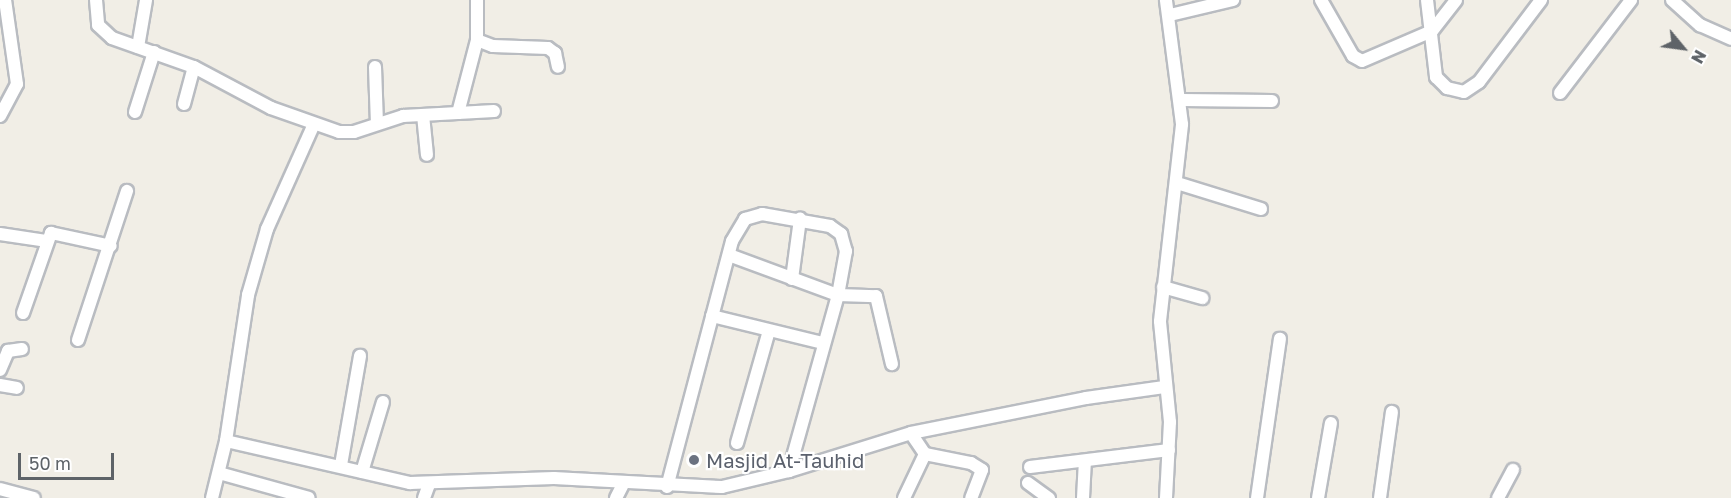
<!DOCTYPE html>
<html>
<head>
<meta charset="utf-8">
<style>
  body { margin:0 }
  #map { position:relative; width:1731px; height:498px; overflow:hidden; background:#f1eee6; font-family:"Golos Text",sans-serif }
  div>[style] { position:absolute }
  [style*='--x'] { left:calc(var(--x)*1px); top:calc(var(--y)*1px); width:calc(var(--w)*1px); rotate:calc(var(--a)*1deg) }
  .roads { filter:drop-shadow(2px 0 #b9bcc1) drop-shadow(-2px 0 #b9bcc1) drop-shadow(0 2px #b9bcc1) drop-shadow(0 -2px #b9bcc1) }
  .street>* { height:12px; margin:-6px; padding:0 6px; transform-origin:6px; border-radius:6px; background:#fff }
  .dots>* { width:16px; height:16px; translate:-50% -50%; box-sizing:border-box; border:3px solid #fff; border-radius:50% }
  span { translate:-50% -50%; white-space:nowrap; text-align:center; line-height:1.15; -webkit-text-stroke:4.5px #fff; paint-order:stroke }
  .worship-label { font-size:20px; color:#5b616d }
  .left { translate:0 -50%; text-align:left }
  .north { position:absolute; left:1653px; top:18px; width:60px; height:60px; -webkit-text-stroke:4px #fff; paint-order:stroke; rotate:119deg; font-size:16px; font-weight:700; line-height:24px; text-align:center; color:#5e6368 }
  .north::after { content:''; display:block; margin:auto; width:21px; height:27px; background:#5e6368; clip-path:polygon(50% 0,100% 100%,50% 72%,0 100%) }
  .scale { position:absolute; left:18px; top:453px; width:96px; height:27px; box-sizing:border-box; border:3px solid #5e6368; border-top:0; padding-left:8px; font-size:18px; line-height:21px; white-space:nowrap; color:#5e6368; -webkit-text-stroke:4px #fff; paint-order:stroke }
</style>
</head>
<body>
<div id="map">
  <div class="roads">
    <div class="street">
      <i style="--x:96;--y:0;--w:25;--a:85"></i>
      <i style="--x:98;--y:25;--w:19;--a:43"></i>
      <i style="--x:112;--y:38;--w:87;--a:19.5"></i>
      <i style="--x:194;--y:67;--w:87;--a:28"></i>
      <i style="--x:271;--y:108;--w:72;--a:19.4"></i>
      <i style="--x:339;--y:132;--w:15;--a:0"></i>
      <i style="--x:354;--y:132;--w:52;--a:-18.1"></i>
      <i style="--x:403;--y:116;--w:55;--a:-3.1"></i>
      <i style="--x:458;--y:113;--w:75;--a:-75.4"></i>
      <i style="--x:477;--y:40;--w:40;--a:-90"></i>
      <i style="--x:1321;--y:0;--w:64;--a:60.3"></i>
      <i style="--x:1353;--y:56;--w:10;--a:29"></i>
      <i style="--x:1362;--y:61;--w:76;--a:-23.2"></i>
      <i style="--x:1432;--y:31;--w:39;--a:-52"></i>
      <i style="--x:1427;--y:0;--w:78;--a:83.3"></i>
      <i style="--x:1436;--y:77;--w:16;--a:45"></i>
      <i style="--x:1447;--y:88;--w:17;--a:13"></i>
      <i style="--x:1464;--y:92;--w:18;--a:-34"></i>
      <i style="--x:1479;--y:82;--w:103;--a:-52.9"></i>
      <i style="--x:1672;--y:0;--w:38;--a:42"></i>
      <i style="--x:1700;--y:25;--w:34;--a:24"></i>
      <i style="--x:1170;--y:15;--w:65;--a:-13.4"></i>
      <i style="--x:477;--y:40;--w:17;--a:21"></i>
      <i style="--x:493;--y:46;--w:55;--a:2.1"></i>
      <i style="--x:548;--y:48;--w:9;--a:36"></i>
      <i style="--x:555;--y:53;--w:14;--a:78"></i>
      <i style="--x:138;--y:47;--w:48;--a:-80.3"></i>
      <i style="--x:375;--y:67;--w:56;--a:88"></i>
      <i style="--x:1560;--y:93;--w:117;--a:-52.6"></i>
      <i style="--x:1182;--y:100;--w:90;--a:0.6"></i>
      <i style="--x:184;--y:104;--w:38;--a:-75"></i>
      <i style="--x:135;--y:112;--w:63;--a:-72.4"></i>
      <i style="--x:458;--y:113;--w:36;--a:-3"></i>
      <i style="--x:423;--y:115;--w:40;--a:84.3"></i>
      <i style="--x:0;--y:116;--w:36;--a:-62"></i>
      <i style="--x:17;--y:84;--w:85;--a:-98.1"></i>
      <i style="--x:1177;--y:183;--w:88;--a:17.2"></i>
      <i style="--x:0;--y:234;--w:48;--a:8.5"></i>
      <i style="--x:729;--y:255;--w:116;--a:20.2"></i>
      <i style="--x:838;--y:295;--w:38;--a:2"></i>
      <i style="--x:876;--y:296;--w:70;--a:76.8"></i>
      <i style="--x:792;--y:279;--w:61;--a:-82.4"></i>
      <i style="--x:1163;--y:287;--w:41;--a:15.8"></i>
      <i style="--x:23;--y:313;--w:85;--a:-70.7"></i>
      <i style="--x:51;--y:233;--w:61;--a:12.2"></i>
      <i style="--x:712;--y:316;--w:114;--a:13.7"></i>
      <i style="--x:78;--y:340;--w:157;--a:-71.8"></i>
      <i style="--x:0;--y:370;--w:21;--a:-67"></i>
      <i style="--x:8;--y:351;--w:14;--a:-8"></i>
      <i style="--x:0;--y:385;--w:17;--a:10"></i>
      <i style="--x:226;--y:441;--w:189;--a:12.9"></i>
      <i style="--x:410;--y:483;--w:144;--a:-2"></i>
      <i style="--x:554;--y:478;--w:168;--a:3.1"></i>
      <i style="--x:722;--y:487;--w:69;--a:-13.4"></i>
      <i style="--x:789;--y:471;--w:128;--a:-17.3"></i>
      <i style="--x:911;--y:433;--w:178;--a:-11.3"></i>
      <i style="--x:1086;--y:398;--w:79;--a:-8"></i>
      <i style="--x:737;--y:443;--w:116;--a:-74.1"></i>
      <i style="--x:925;--y:454;--w:47;--a:11.1"></i>
      <i style="--x:971;--y:463;--w:13;--a:32"></i>
      <i style="--x:982;--y:470;--w:30;--a:111"></i>
      <i style="--x:341;--y:465;--w:111;--a:-80.1"></i>
      <i style="--x:1030;--y:467;--w:140;--a:-7"></i>
      <i style="--x:362;--y:472;--w:73;--a:-73.3"></i>
      <i style="--x:219;--y:473;--w:93;--a:15.5"></i>
      <i style="--x:1028;--y:483;--w:26;--a:36"></i>
      <i style="--x:667;--y:487;--w:254;--a:-75.2"></i>
      <i style="--x:732;--y:241;--w:26;--a:-59"></i>
      <i style="--x:745;--y:219;--w:18;--a:-16"></i>
      <i style="--x:762;--y:214;--w:69;--a:10"></i>
      <i style="--x:830;--y:226;--w:14;--a:36"></i>
      <i style="--x:841;--y:234;--w:18;--a:74"></i>
      <i style="--x:846;--y:251;--w:45;--a:100.3"></i>
      <i style="--x:838;--y:295;--w:183;--a:105.6"></i>
      <i style="--x:0;--y:489;--w:35;--a:15"></i>
      <i style="--x:212;--y:498;--w:59;--a:-76.2"></i>
      <i style="--x:226;--y:441;--w:148;--a:-81.4"></i>
      <i style="--x:248;--y:295;--w:69;--a:-73.9"></i>
      <i style="--x:267;--y:229;--w:113;--a:-65.9"></i>
      <i style="--x:424;--y:498;--w:15;--a:-70"></i>
      <i style="--x:616;--y:498;--w:16;--a:-63"></i>
      <i style="--x:904;--y:498;--w:49;--a:-64.5"></i>
      <i style="--x:925;--y:454;--w:25;--a:-124"></i>
      <i style="--x:1083;--y:498;--w:37;--a:-87"></i>
      <i style="--x:1166;--y:498;--w:76;--a:-87"></i>
      <i style="--x:1170;--y:422;--w:101;--a:-95.7"></i>
      <i style="--x:1160;--y:321;--w:198;--a:-83.6"></i>
      <i style="--x:1182;--y:124;--w:125;--a:-97.4"></i>
      <i style="--x:1257;--y:498;--w:161;--a:-81.8"></i>
      <i style="--x:1318;--y:498;--w:76;--a:-80.2"></i>
      <i style="--x:1380;--y:498;--w:87;--a:-82.1"></i>
      <i style="--x:1498;--y:498;--w:32;--a:-62"></i>
    </div>
  </div>
  <div class="dots">
    <i style="left:694px;top:460px;background:#6b7280"></i>
  </div>
  <div class="worship-label">
    <span class="left" style="left:706px;top:460px">Masjid At-Tauhid</span>
  </div>
  <div class="north">N</div>
  <div class="scale">50 m</div>
</div>
</body>
</html>
